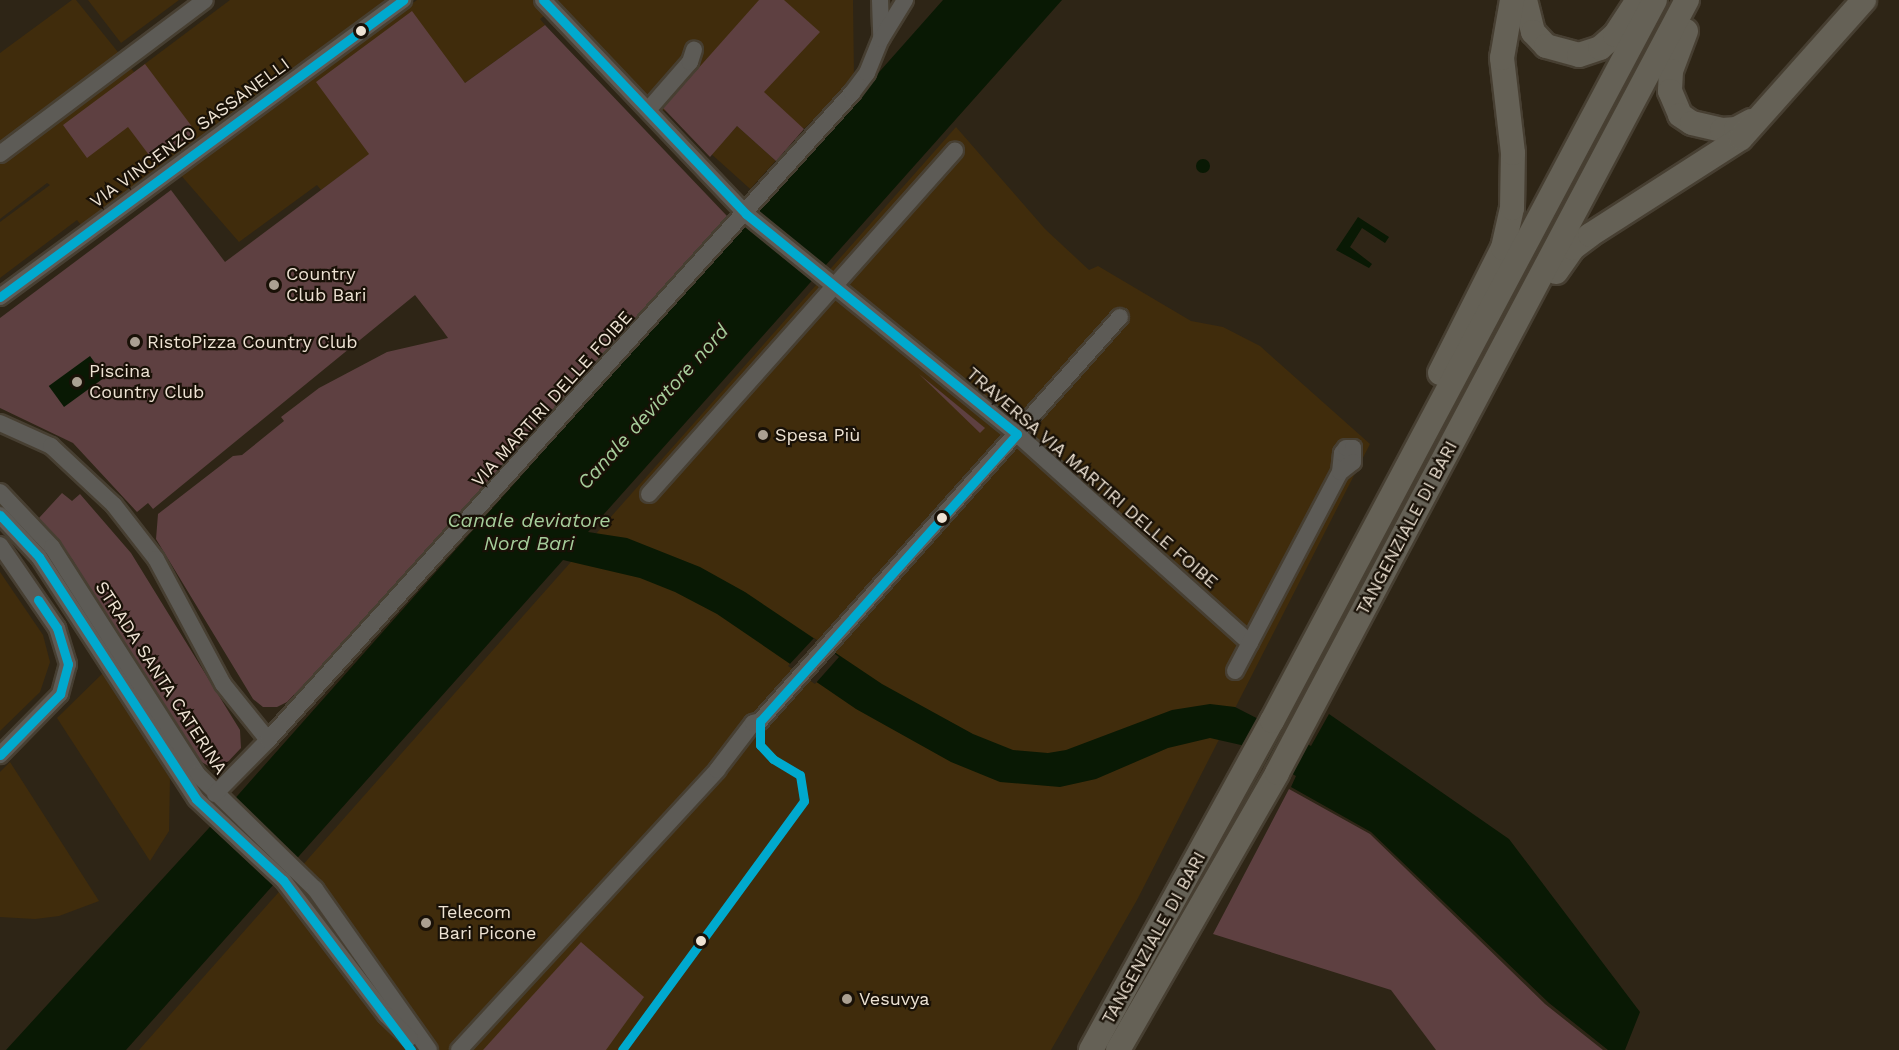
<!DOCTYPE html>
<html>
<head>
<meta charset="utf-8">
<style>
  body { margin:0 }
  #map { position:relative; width:1899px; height:1050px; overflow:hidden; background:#2e2516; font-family:"Work Sans",sans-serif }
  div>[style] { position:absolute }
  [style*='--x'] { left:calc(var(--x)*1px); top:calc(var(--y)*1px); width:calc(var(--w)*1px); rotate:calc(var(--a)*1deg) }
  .built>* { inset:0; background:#402c0c; transform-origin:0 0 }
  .green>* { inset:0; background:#5e4041 }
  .water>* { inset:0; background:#091904; transform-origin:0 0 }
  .round { border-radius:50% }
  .pier>* { inset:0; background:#2e2516 }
  .roads { filter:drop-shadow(2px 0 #473f32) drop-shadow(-2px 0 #473f32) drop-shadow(0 2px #473f32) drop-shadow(0 -2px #473f32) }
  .minor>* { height:16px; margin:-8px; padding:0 8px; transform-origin:8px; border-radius:8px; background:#5d5b56 }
  .highway>* { height:24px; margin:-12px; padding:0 12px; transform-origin:12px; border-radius:12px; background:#656156 }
  .bus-1>* { height:9px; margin:-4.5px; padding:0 4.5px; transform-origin:4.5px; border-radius:4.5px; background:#00a9ce }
  .dots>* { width:16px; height:16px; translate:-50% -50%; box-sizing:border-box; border:3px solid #191107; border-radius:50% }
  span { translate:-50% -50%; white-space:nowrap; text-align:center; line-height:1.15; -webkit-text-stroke:4.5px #191107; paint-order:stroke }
  .street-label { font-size:18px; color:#eee3d4 }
  .poi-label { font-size:18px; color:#eee3d4 }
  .left { translate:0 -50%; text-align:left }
  .water-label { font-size:20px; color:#a6ce9b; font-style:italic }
</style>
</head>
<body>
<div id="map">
  <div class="built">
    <i style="clip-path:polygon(72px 0,76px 0,134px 72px,230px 0,406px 0,410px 5px,417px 0,853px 0,854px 79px,805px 128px,659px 110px,556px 7px,540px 19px,545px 25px,465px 83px,461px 78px,366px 149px,370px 154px,321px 190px,317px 185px,239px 242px,179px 173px,92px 239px,77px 220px,0 278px,0 222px,50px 185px,47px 183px,0 219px,0 53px)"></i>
    <i style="clip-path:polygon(88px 0,179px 0,121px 43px)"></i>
    <i style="left:737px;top:126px;width:52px;height:38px;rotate:42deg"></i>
    <i style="clip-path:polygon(956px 127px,1045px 229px,1089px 270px,1098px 266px,1191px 321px,1223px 327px,1260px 346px,1370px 444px,1137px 900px,1051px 1050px,139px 1050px)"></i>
    <i style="clip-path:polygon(0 572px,43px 635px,50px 662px,40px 692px,0 731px)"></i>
    <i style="clip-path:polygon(103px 673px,170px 778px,169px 831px,150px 861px,57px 718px)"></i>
    <i style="clip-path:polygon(10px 762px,99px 901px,59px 916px,35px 919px,0 917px,0 772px)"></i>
  </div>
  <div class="green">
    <i style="clip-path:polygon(759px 0,784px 0,820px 32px,764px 92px,804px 129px,776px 161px,737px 126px,710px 157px,663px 108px)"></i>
    <i style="clip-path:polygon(412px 11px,465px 83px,545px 25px,727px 216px,365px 621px,287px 702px,277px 707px,263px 707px,253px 699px,156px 539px,158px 514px,233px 456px,242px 455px,284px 421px,281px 417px,319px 388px,387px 352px,448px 338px,443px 331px,415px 295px,153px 509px,148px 503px,137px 512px,73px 443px,0 408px,0 318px,171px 190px,225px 262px,369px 154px,316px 82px)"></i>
    <i style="clip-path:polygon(145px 64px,196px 132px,155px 163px,128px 127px,87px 158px,63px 125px)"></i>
    <i style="clip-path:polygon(919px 374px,985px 428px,980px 433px)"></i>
    <i style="clip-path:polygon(62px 493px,72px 501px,80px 494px,131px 553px,240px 730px,241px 748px,224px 766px,214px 769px,198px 760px,72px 559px,39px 518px)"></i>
    <i style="clip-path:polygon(1289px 789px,1370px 834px,1545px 1004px,1603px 1050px,1436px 1050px,1391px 990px,1213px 934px)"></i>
    <i style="clip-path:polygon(581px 942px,644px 997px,606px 1050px,483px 1050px)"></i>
  </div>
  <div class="water">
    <i style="clip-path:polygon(943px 0,1062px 0,588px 532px,627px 538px,700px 567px,745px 592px,882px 684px,973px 734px,1013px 750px,1048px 753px,1066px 750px,1172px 710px,1210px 704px,1235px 707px,1311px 746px,1329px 714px,1509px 839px,1640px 1012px,1625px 1050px,1608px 1050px,1549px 1003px,1371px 832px,1291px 787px,1296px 776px,1241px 745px,1210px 738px,1168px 748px,1096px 779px,1060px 787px,1000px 782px,951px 762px,856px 709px,717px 614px,675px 592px,640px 578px,563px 560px,126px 1050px,6px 1050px,208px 829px)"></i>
    <i class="round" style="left:1196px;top:159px;width:14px;height:14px"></i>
    <i style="clip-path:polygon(1358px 217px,1389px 237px,1385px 243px,1362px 228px,1350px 247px,1372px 264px,1369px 268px,1336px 250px)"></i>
    <i style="left:90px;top:356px;width:26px;height:51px;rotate:54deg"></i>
  </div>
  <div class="pier">
    <i style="clip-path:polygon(814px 638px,839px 657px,815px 684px,788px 666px)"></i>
  </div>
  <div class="roads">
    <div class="minor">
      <i style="--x:543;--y:0;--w:295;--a:46.5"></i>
      <i style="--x:746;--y:214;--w:349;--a:39.1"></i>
      <i style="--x:1017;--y:434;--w:313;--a:41.9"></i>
      <i style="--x:880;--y:0;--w:38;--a:88"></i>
      <i style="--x:648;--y:110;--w:64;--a:-48.8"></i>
      <i style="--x:690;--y:62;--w:13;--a:-72"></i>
      <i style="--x:0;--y:154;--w:256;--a:-36.9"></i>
      <i style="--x:0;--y:297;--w:501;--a:-36.39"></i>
      <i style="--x:0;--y:423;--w:56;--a:24.3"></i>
      <i style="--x:51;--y:446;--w:86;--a:43.1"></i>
      <i style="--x:114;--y:505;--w:68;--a:52.1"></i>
      <i style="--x:156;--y:559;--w:142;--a:61.8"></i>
      <i style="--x:223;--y:684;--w:72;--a:51.2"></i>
      <i style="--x:0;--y:492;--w:76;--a:46.6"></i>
      <i style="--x:52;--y:547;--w:269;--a:57.4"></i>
      <i style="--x:197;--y:774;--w:165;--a:44.3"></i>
      <i style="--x:315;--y:889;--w:197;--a:54.7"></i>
      <i style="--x:649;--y:494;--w:460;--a:-48.3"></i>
      <i style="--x:0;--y:515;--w:57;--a:47.1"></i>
      <i style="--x:39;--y:557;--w:288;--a:57"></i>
      <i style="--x:196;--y:799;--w:119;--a:43"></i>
      <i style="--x:283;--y:880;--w:170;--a:52.7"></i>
      <i style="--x:386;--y:1015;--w:33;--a:44"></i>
      <i style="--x:0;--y:545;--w:101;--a:55.5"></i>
      <i style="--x:57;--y:628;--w:38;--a:73"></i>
      <i style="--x:68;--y:664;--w:31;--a:105"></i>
      <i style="--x:60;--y:694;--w:86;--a:134.5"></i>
      <i style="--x:1235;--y:671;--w:225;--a:-62.2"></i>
      <i style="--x:1340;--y:472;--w:19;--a:-84"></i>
      <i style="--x:1342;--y:453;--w:6;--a:-51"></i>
      <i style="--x:1346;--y:448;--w:7;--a:0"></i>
      <i style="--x:1353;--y:448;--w:14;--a:90"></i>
      <i style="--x:1353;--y:462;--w:16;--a:142"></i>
      <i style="--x:215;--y:794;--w:76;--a:-45.5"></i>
      <i style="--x:268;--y:740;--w:872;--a:-47.93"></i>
      <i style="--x:852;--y:93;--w:25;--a:-53"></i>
      <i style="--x:867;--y:73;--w:37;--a:-68"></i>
      <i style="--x:881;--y:39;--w:46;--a:-58.4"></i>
      <i style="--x:459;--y:1050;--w:381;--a:-47.3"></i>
      <i style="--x:717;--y:770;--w:59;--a:-52.5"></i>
      <i style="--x:753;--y:723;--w:7;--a:-16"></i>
      <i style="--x:760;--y:721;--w:541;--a:-48.3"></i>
    </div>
    <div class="highway">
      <i style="--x:1525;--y:0;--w:33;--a:76"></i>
      <i style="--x:1533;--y:32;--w:19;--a:47"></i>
      <i style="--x:1546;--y:46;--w:34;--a:15"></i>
      <i style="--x:1579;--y:55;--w:22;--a:-18"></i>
      <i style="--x:1600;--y:48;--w:20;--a:-41"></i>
      <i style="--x:1615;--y:35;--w:42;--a:-56.7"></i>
      <i style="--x:1686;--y:31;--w:43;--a:110.6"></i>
      <i style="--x:1671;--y:71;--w:20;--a:93"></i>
      <i style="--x:1670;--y:91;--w:26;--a:67"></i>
      <i style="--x:1680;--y:115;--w:14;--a:34"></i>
      <i style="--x:1692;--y:123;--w:31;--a:13"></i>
      <i style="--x:1722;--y:130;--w:14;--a:-4"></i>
      <i style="--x:1736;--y:129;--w:17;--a:-28"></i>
      <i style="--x:1556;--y:272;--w:29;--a:-55"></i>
      <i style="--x:1573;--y:248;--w:21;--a:-37"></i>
      <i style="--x:1590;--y:235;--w:179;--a:-32.7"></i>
      <i style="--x:1741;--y:138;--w:185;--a:-48.3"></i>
      <i style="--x:1440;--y:373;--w:140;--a:-63.3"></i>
      <i style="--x:1503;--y:248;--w:41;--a:-77.3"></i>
      <i style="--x:1512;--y:208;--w:55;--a:-89"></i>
      <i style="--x:1513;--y:153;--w:96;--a:-96.6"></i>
      <i style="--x:1502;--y:58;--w:59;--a:-80.2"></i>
      <i style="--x:1091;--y:1050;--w:376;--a:-61.2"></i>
      <i style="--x:1272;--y:721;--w:816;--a:-62.02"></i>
      <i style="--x:1118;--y:1050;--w:319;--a:-60.1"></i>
      <i style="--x:1277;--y:773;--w:875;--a:-62.06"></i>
    </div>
  </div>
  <div class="bus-1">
    <i style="--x:543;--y:0;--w:295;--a:46.5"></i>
    <i style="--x:746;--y:214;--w:349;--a:39.1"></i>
    <i style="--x:1017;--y:434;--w:385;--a:131.8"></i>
    <i style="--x:760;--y:721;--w:24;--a:90"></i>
    <i style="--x:760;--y:745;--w:19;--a:47"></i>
    <i style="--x:773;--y:759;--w:31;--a:31"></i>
    <i style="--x:800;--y:775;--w:26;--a:81"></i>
    <i style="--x:804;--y:801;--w:308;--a:126.2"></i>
    <i style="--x:0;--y:297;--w:501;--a:-36.39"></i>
    <i style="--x:0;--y:515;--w:57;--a:47.1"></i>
    <i style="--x:39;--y:557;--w:288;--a:57"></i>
    <i style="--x:196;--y:799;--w:119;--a:43"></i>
    <i style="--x:283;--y:880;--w:213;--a:53"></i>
    <i style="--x:0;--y:755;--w:86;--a:-45.5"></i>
    <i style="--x:60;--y:694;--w:31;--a:-75"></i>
    <i style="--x:68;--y:664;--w:38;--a:-107"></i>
    <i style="--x:57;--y:628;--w:34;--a:-124"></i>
  </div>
  <div class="dots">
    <i style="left:361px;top:31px;background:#eee3d4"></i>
    <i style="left:274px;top:285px;background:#aba092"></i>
    <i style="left:135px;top:342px;background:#aba092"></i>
    <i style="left:77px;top:382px;background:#aba092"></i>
    <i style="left:763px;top:435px;background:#aba092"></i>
    <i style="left:942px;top:518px;background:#eee3d4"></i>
    <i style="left:426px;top:923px;background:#aba092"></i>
    <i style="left:701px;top:941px;background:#eee3d4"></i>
    <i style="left:847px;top:999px;background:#aba092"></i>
  </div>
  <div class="street-label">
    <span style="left:190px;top:133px;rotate:-36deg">VIA VINCENZO SASSANELLI</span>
    <span style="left:552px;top:399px;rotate:-48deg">VIA MARTIRI DELLE FOIBE</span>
    <span style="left:1092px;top:478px;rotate:41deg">TRAVERSA VIA MARTIRI DELLE FOIBE</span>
    <span style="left:1407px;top:528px;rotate:-62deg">TANGENZIALE DI BARI</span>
    <span style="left:161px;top:678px;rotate:57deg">STRADA SANTA CATERINA</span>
    <span style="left:1154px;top:938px;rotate:-61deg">TANGENZIALE DI BARI</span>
  </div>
  <div class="poi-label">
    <span class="left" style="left:286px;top:285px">Country<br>Club Bari</span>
    <span class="left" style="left:147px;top:342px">RistoPizza Country Club</span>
    <span class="left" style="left:89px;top:382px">Piscina<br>Country Club</span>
    <span class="left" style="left:775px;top:435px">Spesa Più</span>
    <span class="left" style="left:438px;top:923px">Telecom<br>Bari Picone</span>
    <span class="left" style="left:859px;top:999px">Vesuvya</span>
  </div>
  <div class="water-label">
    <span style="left:653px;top:407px;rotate:-48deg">Canale deviatore nord</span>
    <span style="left:529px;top:532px">Canale deviatore<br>Nord Bari</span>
  </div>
</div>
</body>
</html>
